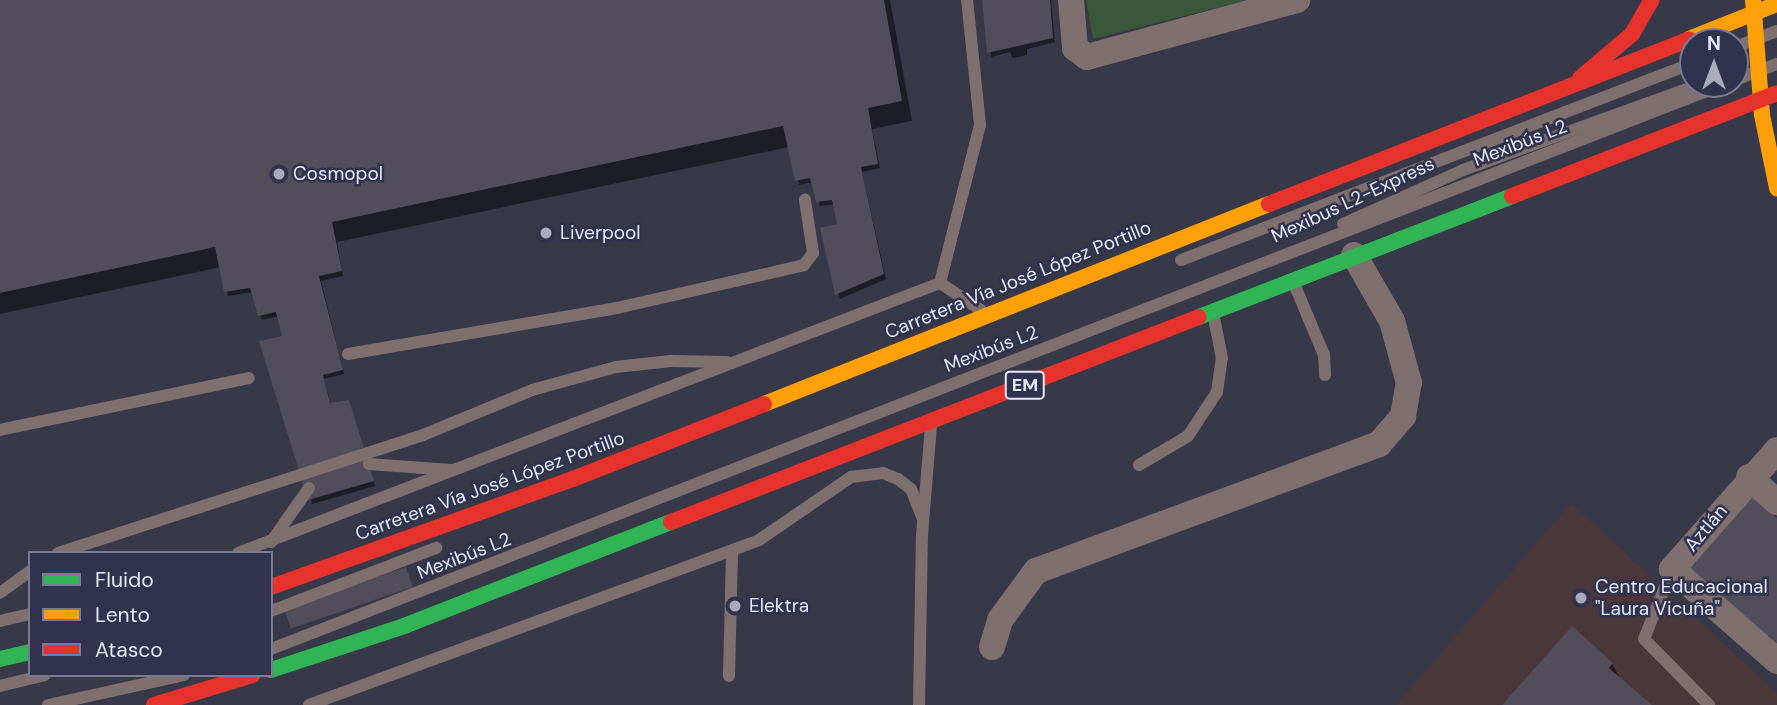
<!DOCTYPE html>
<html>
<head>
<meta charset="utf-8">
<style>
  body { margin:0 }
  #map { position:relative; width:1777px; height:705px; overflow:hidden; background:#373848; font-family:"DM Sans",sans-serif }
  div>[style] { position:absolute }
  [style*='--x'] { left:calc(var(--x)*1px); top:calc(var(--y)*1px); width:calc(var(--w)*1px); rotate:calc(var(--a)*1deg) }
  .education>* { inset:0; background:#49373a }
  .green>* { inset:0; background:#3b5739 }
  .shadow>* { inset:0; background:#0007 }
  .building>* { inset:0; background:#514d59; transform-origin:0 0 }
  .lane>* { height:12px; margin:-6px; padding:0 6px; transform-origin:6px; border-radius:6px; background:#7e706e }
  .street>* { height:26px; margin:-13px; padding:0 13px; transform-origin:13px; border-radius:13px; background:#7e706e }
  .fast>* { height:16px; margin:-8px; padding:0 8px; transform-origin:8px; border-radius:8px; background:#30b455 }
  .slow>* { height:16px; margin:-8px; padding:0 8px; transform-origin:8px; border-radius:8px; background:#ff9f0a }
  .jam>* { height:16px; margin:-8px; padding:0 8px; transform-origin:8px; border-radius:8px; background:#e5322d }
  .dots>* { width:19px; height:19px; translate:-50% -50%; box-sizing:border-box; border:4px solid #31324e; border-radius:50% }
  span { translate:-50% -50%; white-space:nowrap; text-align:center; line-height:1.15; -webkit-text-stroke:5px #31324e; paint-order:stroke }
  .shield-label span { padding:2px 5px; background:#31324e; border:2px solid; border-radius:5px; -webkit-text-stroke-width:0 }
  .shield-label { font-size:18px; color:#e7e9fb; font-weight:700 }
  .street-label { font-size:19px; color:#e7e9fb }
  .poi-label { font-size:19px; color:#e7e9fb }
  .left { translate:0 -50%; text-align:left }
  .legend { position:absolute; left:28px; top:551px; width:245px; height:126px; box-sizing:border-box; background:#31324e; border:2px solid #7a7b93; margin:0; padding:9px 12px; list-style:none; font-size:21px; color:#e7e9fb }
  .legend li { display:flex; align-items:center; gap:14px; height:35px }
  .legend b { width:35px; border:2px solid #7a7b93 }
  .north { position:absolute; left:1679px; top:28px; width:70px; height:70px; box-sizing:border-box; background:#31324e; border:2px solid #7a7b93; border-radius:50%; rotate:0deg; font-size:19px; font-weight:700; line-height:28px; text-align:center; color:#e7e9fb }
  .north::after { content:''; display:block; margin:auto; width:24px; height:32px; background:#a9abbc; clip-path:polygon(50% 0,100% 100%,50% 72%,0 100%) }
</style>
</head>
<body>
<div id="map">
  <div class="education">
    <i style="clip-path:polygon(1571px 503px,1777px 693px,1777px 705px,1396px 705px)"></i>
  </div>
  <div class="green">
    <i style="clip-path:polygon(1086px 0,1247px 0,1093px 39px)"></i>
  </div>
  <div class="shadow">
    <i style="clip-path:polygon(0 0,890px 0,912px 121px,872px 129px,880px 168px,862px 172px,886px 279px,840px 299px,822px 230px,839px 225px,835px 204px,820px 206px,813px 182px,799px 185px,789px 147px,337px 242px,343px 276px,321px 281px,344px 374px,324px 379px,331px 405px,350px 407px,375px 486px,312px 504px,279px 316px,262px 320px,253px 292px,228px 296px,221px 267px,0 314px)"></i>
    <i style="clip-path:polygon(984px 0,1051px 0,1055px 42px,1027px 49px,1027px 55px,1013px 58px,1010px 52px,991px 57px)"></i>
    <i style="clip-path:polygon(1572px 629px,1612px 664px,1621px 679px,1649px 705px,1504px 705px)"></i>
  </div>
  <div class="building">
    <i style="clip-path:polygon(0 0,884px 0,902px 101px,868px 108px,878px 164px,861px 167px,884px 274px,835px 295px,820px 228px,837px 224px,832px 200px,816px 202px,810px 178px,795px 181px,783px 126px,332px 222px,342px 271px,319px 276px,343px 370px,323px 375px,330px 403px,349px 400px,374px 481px,308px 500px,259px 341px,282px 336px,276px 312px,258px 316px,250px 288px,224px 292px,215px 247px,0 293px)"></i>
    <i style="clip-path:polygon(982px 0,1050px 0,1053px 38px,987px 53px)"></i>
    <i style="clip-path:polygon(1749px 493px,1777px 518px,1777px 649px,1683px 567px)"></i>
    <i style="left:406px;top:567px;width:21px;height:129px;rotate:71deg"></i>
    <i style="clip-path:polygon(1572px 626px,1613px 663px,1609px 668px,1652px 705px,1502px 705px)"></i>
  </div>
  <div class="lane">
    <i style="--x:1735;--y:47;--w:45;--a:-20.9"></i>
    <i style="--x:1735;--y:80;--w:45;--a:-20.9"></i>
    <i style="--x:1343;--y:224;--w:132;--a:-24.2"></i>
    <i style="--x:1463;--y:170;--w:253;--a:-19.9"></i>
    <i style="--x:1181;--y:260;--w:549;--a:-21.05"></i>
    <i style="--x:940;--y:283;--w:163;--a:-75.8"></i>
    <i style="--x:980;--y:125;--w:126;--a:-95.9"></i>
    <i style="--x:1295;--y:286;--w:75;--a:67.2"></i>
    <i style="--x:1324;--y:355;--w:20;--a:87"></i>
    <i style="--x:348;--y:354;--w:273;--a:-9.7"></i>
    <i style="--x:617;--y:308;--w:192;--a:-12.9"></i>
    <i style="--x:804;--y:265;--w:15;--a:-53"></i>
    <i style="--x:813;--y:253;--w:54;--a:-98.6"></i>
    <i style="--x:0;--y:430;--w:254;--a:-11.8"></i>
    <i style="--x:369;--y:464;--w:82;--a:4.2"></i>
    <i style="--x:1139;--y:465;--w:57;--a:-30.6"></i>
    <i style="--x:1188;--y:436;--w:53;--a:-56.6"></i>
    <i style="--x:1217;--y:392;--w:34;--a:-82"></i>
    <i style="--x:1222;--y:358;--w:41;--a:-101.3"></i>
    <i style="--x:271;--y:542;--w:66;--a:-54.9"></i>
    <i style="--x:58;--y:553;--w:384;--a:-17.9"></i>
    <i style="--x:423;--y:435;--w:118;--a:-22.4"></i>
    <i style="--x:532;--y:390;--w:87;--a:-15.3"></i>
    <i style="--x:616;--y:367;--w:55;--a:-6.2"></i>
    <i style="--x:671;--y:361;--w:56;--a:1"></i>
    <i style="--x:238;--y:553;--w:752;--a:-21.04"></i>
    <i style="--x:940;--y:283;--w:49;--a:33.4"></i>
    <i style="--x:1672;--y:569;--w:75;--a:111.8"></i>
    <i style="--x:1644;--y:639;--w:93;--a:45.4"></i>
    <i style="--x:0;--y:593;--w:37;--a:-36"></i>
    <i style="--x:271;--y:611;--w:177;--a:-20.9"></i>
    <i style="--x:0;--y:621;--w:31;--a:-13"></i>
    <i style="--x:271;--y:649;--w:1560;--a:-21.24"></i>
    <i style="--x:729;--y:676;--w:126;--a:-88.6"></i>
    <i style="--x:0;--y:686;--w:46;--a:-13.7"></i>
    <i style="--x:48;--y:705;--w:139;--a:-12.4"></i>
    <i style="--x:309;--y:705;--w:479;--a:-20.1"></i>
    <i style="--x:759;--y:540;--w:112;--a:-34.4"></i>
    <i style="--x:851;--y:477;--w:32;--a:-7"></i>
    <i style="--x:883;--y:473;--w:16;--a:22"></i>
    <i style="--x:898;--y:479;--w:16;--a:38"></i>
    <i style="--x:911;--y:489;--w:32;--a:68"></i>
    <i style="--x:919;--y:705;--w:170;--a:-89"></i>
    <i style="--x:922;--y:535;--w:109;--a:-85.3"></i>
  </div>
  <div class="street">
    <i style="--x:1071;--y:0;--w:48;--a:85.2"></i>
    <i style="--x:1075;--y:48;--w:15;--a:37"></i>
    <i style="--x:1087;--y:57;--w:218;--a:-15.2"></i>
    <i style="--x:1777;--y:450;--w:159;--a:131.4"></i>
    <i style="--x:1672;--y:569;--w:140;--a:41.2"></i>
    <i style="--x:1749;--y:477;--w:38;--a:42"></i>
    <i style="--x:992;--y:647;--w:28;--a:-73"></i>
    <i style="--x:1000;--y:620;--w:61;--a:-53.7"></i>
    <i style="--x:1036;--y:571;--w:366;--a:-20.3"></i>
    <i style="--x:1379;--y:444;--w:37;--a:-49"></i>
    <i style="--x:1403;--y:416;--w:34;--a:-80"></i>
    <i style="--x:1409;--y:383;--w:64;--a:-105.3"></i>
    <i style="--x:1392;--y:321;--w:76;--a:-119.9"></i>
  </div>
  <div class="fast">
    <i style="--x:1199;--y:317;--w:336;--a:-21.1"></i>
    <i style="--x:0;--y:659;--w:31;--a:-13"></i>
    <i style="--x:271;--y:670;--w:140;--a:-18.3"></i>
    <i style="--x:404;--y:626;--w:287;--a:-21.3"></i>
  </div>
  <div class="slow">
    <i style="--x:1753;--y:0;--w:115;--a:85.5"></i>
    <i style="--x:1762;--y:115;--w:75;--a:78.4"></i>
    <i style="--x:1689;--y:39;--w:95;--a:-21.7"></i>
    <i style="--x:764;--y:404;--w:543;--a:-21.61"></i>
  </div>
  <div class="jam">
    <i style="--x:1580;--y:78;--w:68;--a:-40.2"></i>
    <i style="--x:1632;--y:34;--w:39;--a:-60"></i>
    <i style="--x:1512;--y:196;--w:284;--a:-21.2"></i>
    <i style="--x:1269;--y:204;--w:451;--a:-21.4"></i>
    <i style="--x:671;--y:522;--w:566;--a:-21.22"></i>
    <i style="--x:271;--y:587;--w:321;--a:-19.7"></i>
    <i style="--x:573;--y:479;--w:205;--a:-21.4"></i>
    <i style="--x:154;--y:705;--w:103;--a:-16.9"></i>
  </div>
  <div class="dots">
    <i style="left:279px;top:174px;background:#a9abbc"></i>
    <i style="left:546px;top:233px;background:#a9abbc"></i>
    <i style="left:1581px;top:598px;background:#a9abbc"></i>
    <i style="left:735px;top:606px;background:#a9abbc"></i>
  </div>
  <div class="shield-label">
    <span style="left:1025px;top:385px">EM</span>
  </div>
  <div class="street-label">
    <span style="left:1520px;top:143px;rotate:-21deg">Mexibús L2</span>
    <span style="left:1353px;top:200px;rotate:-25deg">Mexibus L2-Express</span>
    <span style="left:1018px;top:280px;rotate:-22deg">Carretera Vía José López Portillo</span>
    <span style="left:991px;top:349px;rotate:-21deg">Mexibús L2</span>
    <span style="left:490px;top:486px;rotate:-20deg">Carretera Vía José López Portillo</span>
    <span style="left:1706px;top:528px;rotate:-50deg">Aztlán</span>
    <span style="left:464px;top:556px;rotate:-21deg">Mexibús L2</span>
  </div>
  <div class="poi-label">
    <span class="left" style="left:293px;top:174px">Cosmopol</span>
    <span class="left" style="left:560px;top:233px">Liverpool</span>
    <span class="left" style="left:1595px;top:598px">Centro Educacional<br>"Laura Vicuña"</span>
    <span class="left" style="left:749px;top:606px">Elektra</span>
  </div>
  <ul class="legend">
  <li><b style="height:9px;background:#30b455"></b>Fluido</li>
  <li><b style="height:9px;background:#ff9f0a"></b>Lento</li>
  <li><b style="height:9px;background:#e5322d"></b>Atasco</li>
  </ul>
  <div class="north">N</div>
</div>
</body>
</html>
